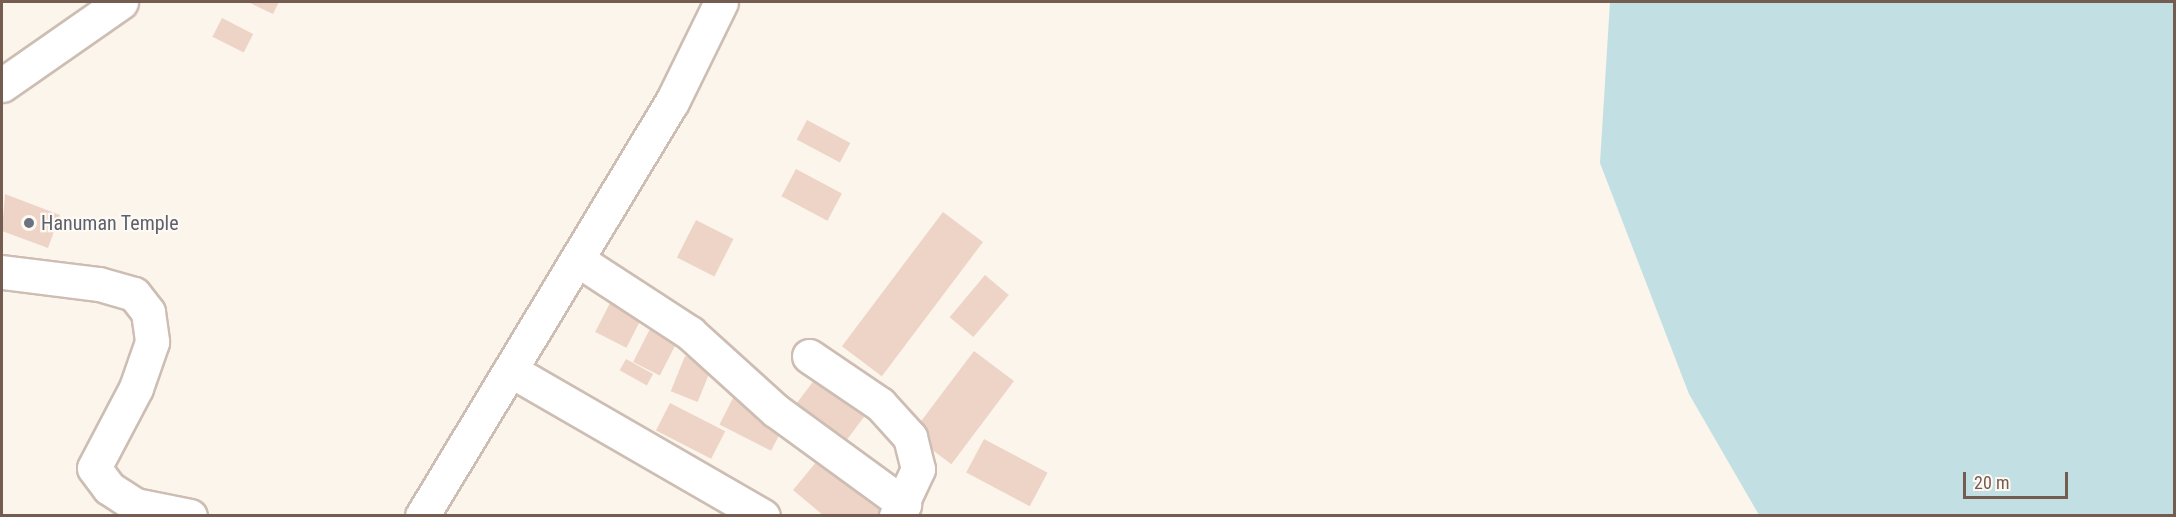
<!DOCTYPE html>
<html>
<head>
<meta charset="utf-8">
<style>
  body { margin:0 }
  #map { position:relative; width:2176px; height:517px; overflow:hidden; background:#fbf5ec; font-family:"Roboto Condensed",sans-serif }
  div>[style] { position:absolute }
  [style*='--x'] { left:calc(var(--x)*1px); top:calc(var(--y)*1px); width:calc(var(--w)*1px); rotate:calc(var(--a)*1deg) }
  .water>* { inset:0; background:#c2e0e3 }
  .building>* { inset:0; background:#eed4c6; transform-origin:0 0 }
  .roads { filter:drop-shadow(2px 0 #cdbdb3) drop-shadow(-2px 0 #cdbdb3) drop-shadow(0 2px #cdbdb3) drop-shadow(0 -2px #cdbdb3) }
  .street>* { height:33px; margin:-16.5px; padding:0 16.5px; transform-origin:16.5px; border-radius:16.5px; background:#fff }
  .secondary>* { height:33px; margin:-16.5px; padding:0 16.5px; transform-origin:16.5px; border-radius:16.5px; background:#fff }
  .dots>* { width:16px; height:16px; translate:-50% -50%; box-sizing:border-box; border:3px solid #fef9f3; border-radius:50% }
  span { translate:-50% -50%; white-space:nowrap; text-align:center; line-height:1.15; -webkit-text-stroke:4.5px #fef9f3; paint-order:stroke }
  .worship-label { font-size:20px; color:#5b616d }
  .left { translate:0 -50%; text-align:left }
  .frame { position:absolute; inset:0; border:3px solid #755c51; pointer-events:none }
  .scale { position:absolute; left:1963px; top:472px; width:105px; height:27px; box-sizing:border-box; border:3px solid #755c51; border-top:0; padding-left:8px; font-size:18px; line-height:21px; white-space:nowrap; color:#755c51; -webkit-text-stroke:4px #fef9f3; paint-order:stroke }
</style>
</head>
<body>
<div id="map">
  <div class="water">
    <i style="clip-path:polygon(1610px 2px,2174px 2px,2174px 515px,1759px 515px,1689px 394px,1600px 163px)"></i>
  </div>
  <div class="building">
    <i style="clip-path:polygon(248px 2px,279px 2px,273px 14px)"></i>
    <i style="left:222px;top:18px;width:35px;height:21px;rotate:27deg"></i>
    <i style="left:807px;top:120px;width:49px;height:22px;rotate:28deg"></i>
    <i style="left:796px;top:169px;width:52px;height:31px;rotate:28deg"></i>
    <i style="clip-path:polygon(5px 194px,60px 215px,48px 248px,2px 231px)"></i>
    <i style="left:943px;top:212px;width:50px;height:168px;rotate:37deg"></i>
    <i style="left:696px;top:220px;width:42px;height:42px;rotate:27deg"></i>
    <i style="left:985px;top:275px;width:31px;height:55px;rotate:40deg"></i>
    <i style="left:612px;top:299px;width:35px;height:37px;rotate:27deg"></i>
    <i style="left:654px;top:321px;width:30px;height:46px;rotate:27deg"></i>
    <i style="left:974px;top:351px;width:50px;height:104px;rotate:37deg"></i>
    <i style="left:685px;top:356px;width:29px;height:38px;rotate:22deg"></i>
    <i style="left:626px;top:359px;width:31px;height:13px;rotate:29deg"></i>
    <i style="left:821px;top:371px;width:62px;height:49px;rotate:37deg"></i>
    <i style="left:734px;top:396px;width:58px;height:32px;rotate:27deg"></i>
    <i style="left:670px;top:403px;width:62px;height:31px;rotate:27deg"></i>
    <i style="left:984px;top:439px;width:72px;height:38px;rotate:28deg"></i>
    <i style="clip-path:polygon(827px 449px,890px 501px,878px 516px,824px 516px,793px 490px)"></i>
  </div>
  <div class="roads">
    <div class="street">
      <i style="--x:2;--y:85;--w:145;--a:-34.9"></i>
      <i style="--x:578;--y:260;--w:134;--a:33.1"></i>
      <i style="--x:690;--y:333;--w:115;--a:42.2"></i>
      <i style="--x:775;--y:410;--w:160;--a:36.1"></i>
      <i style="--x:809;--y:356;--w:86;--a:34.1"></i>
      <i style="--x:880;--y:404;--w:45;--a:47.7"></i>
      <i style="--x:910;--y:437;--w:33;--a:76"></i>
      <i style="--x:918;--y:469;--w:52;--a:115.1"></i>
      <i style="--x:510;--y:370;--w:292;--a:30"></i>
      <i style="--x:422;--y:516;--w:484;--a:-58.9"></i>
      <i style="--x:672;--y:102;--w:111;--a:-63.9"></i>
    </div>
    <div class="secondary">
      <i style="--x:2;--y:272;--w:98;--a:7.1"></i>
      <i style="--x:99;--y:284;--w:36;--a:16"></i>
      <i style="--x:134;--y:294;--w:23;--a:52"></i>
      <i style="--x:148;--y:312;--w:30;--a:82"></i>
      <i style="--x:152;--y:342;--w:49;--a:109.2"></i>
      <i style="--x:136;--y:388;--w:90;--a:117.7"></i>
      <i style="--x:94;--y:468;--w:25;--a:53"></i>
      <i style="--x:109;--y:488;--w:31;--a:33"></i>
      <i style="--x:135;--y:505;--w:56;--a:11.3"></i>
    </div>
  </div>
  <div class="dots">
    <i style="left:29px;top:223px;background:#6b7280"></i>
  </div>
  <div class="worship-label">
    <span class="left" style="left:41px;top:223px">Hanuman Temple</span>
  </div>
  <div class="frame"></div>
  <div class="scale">20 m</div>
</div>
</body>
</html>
